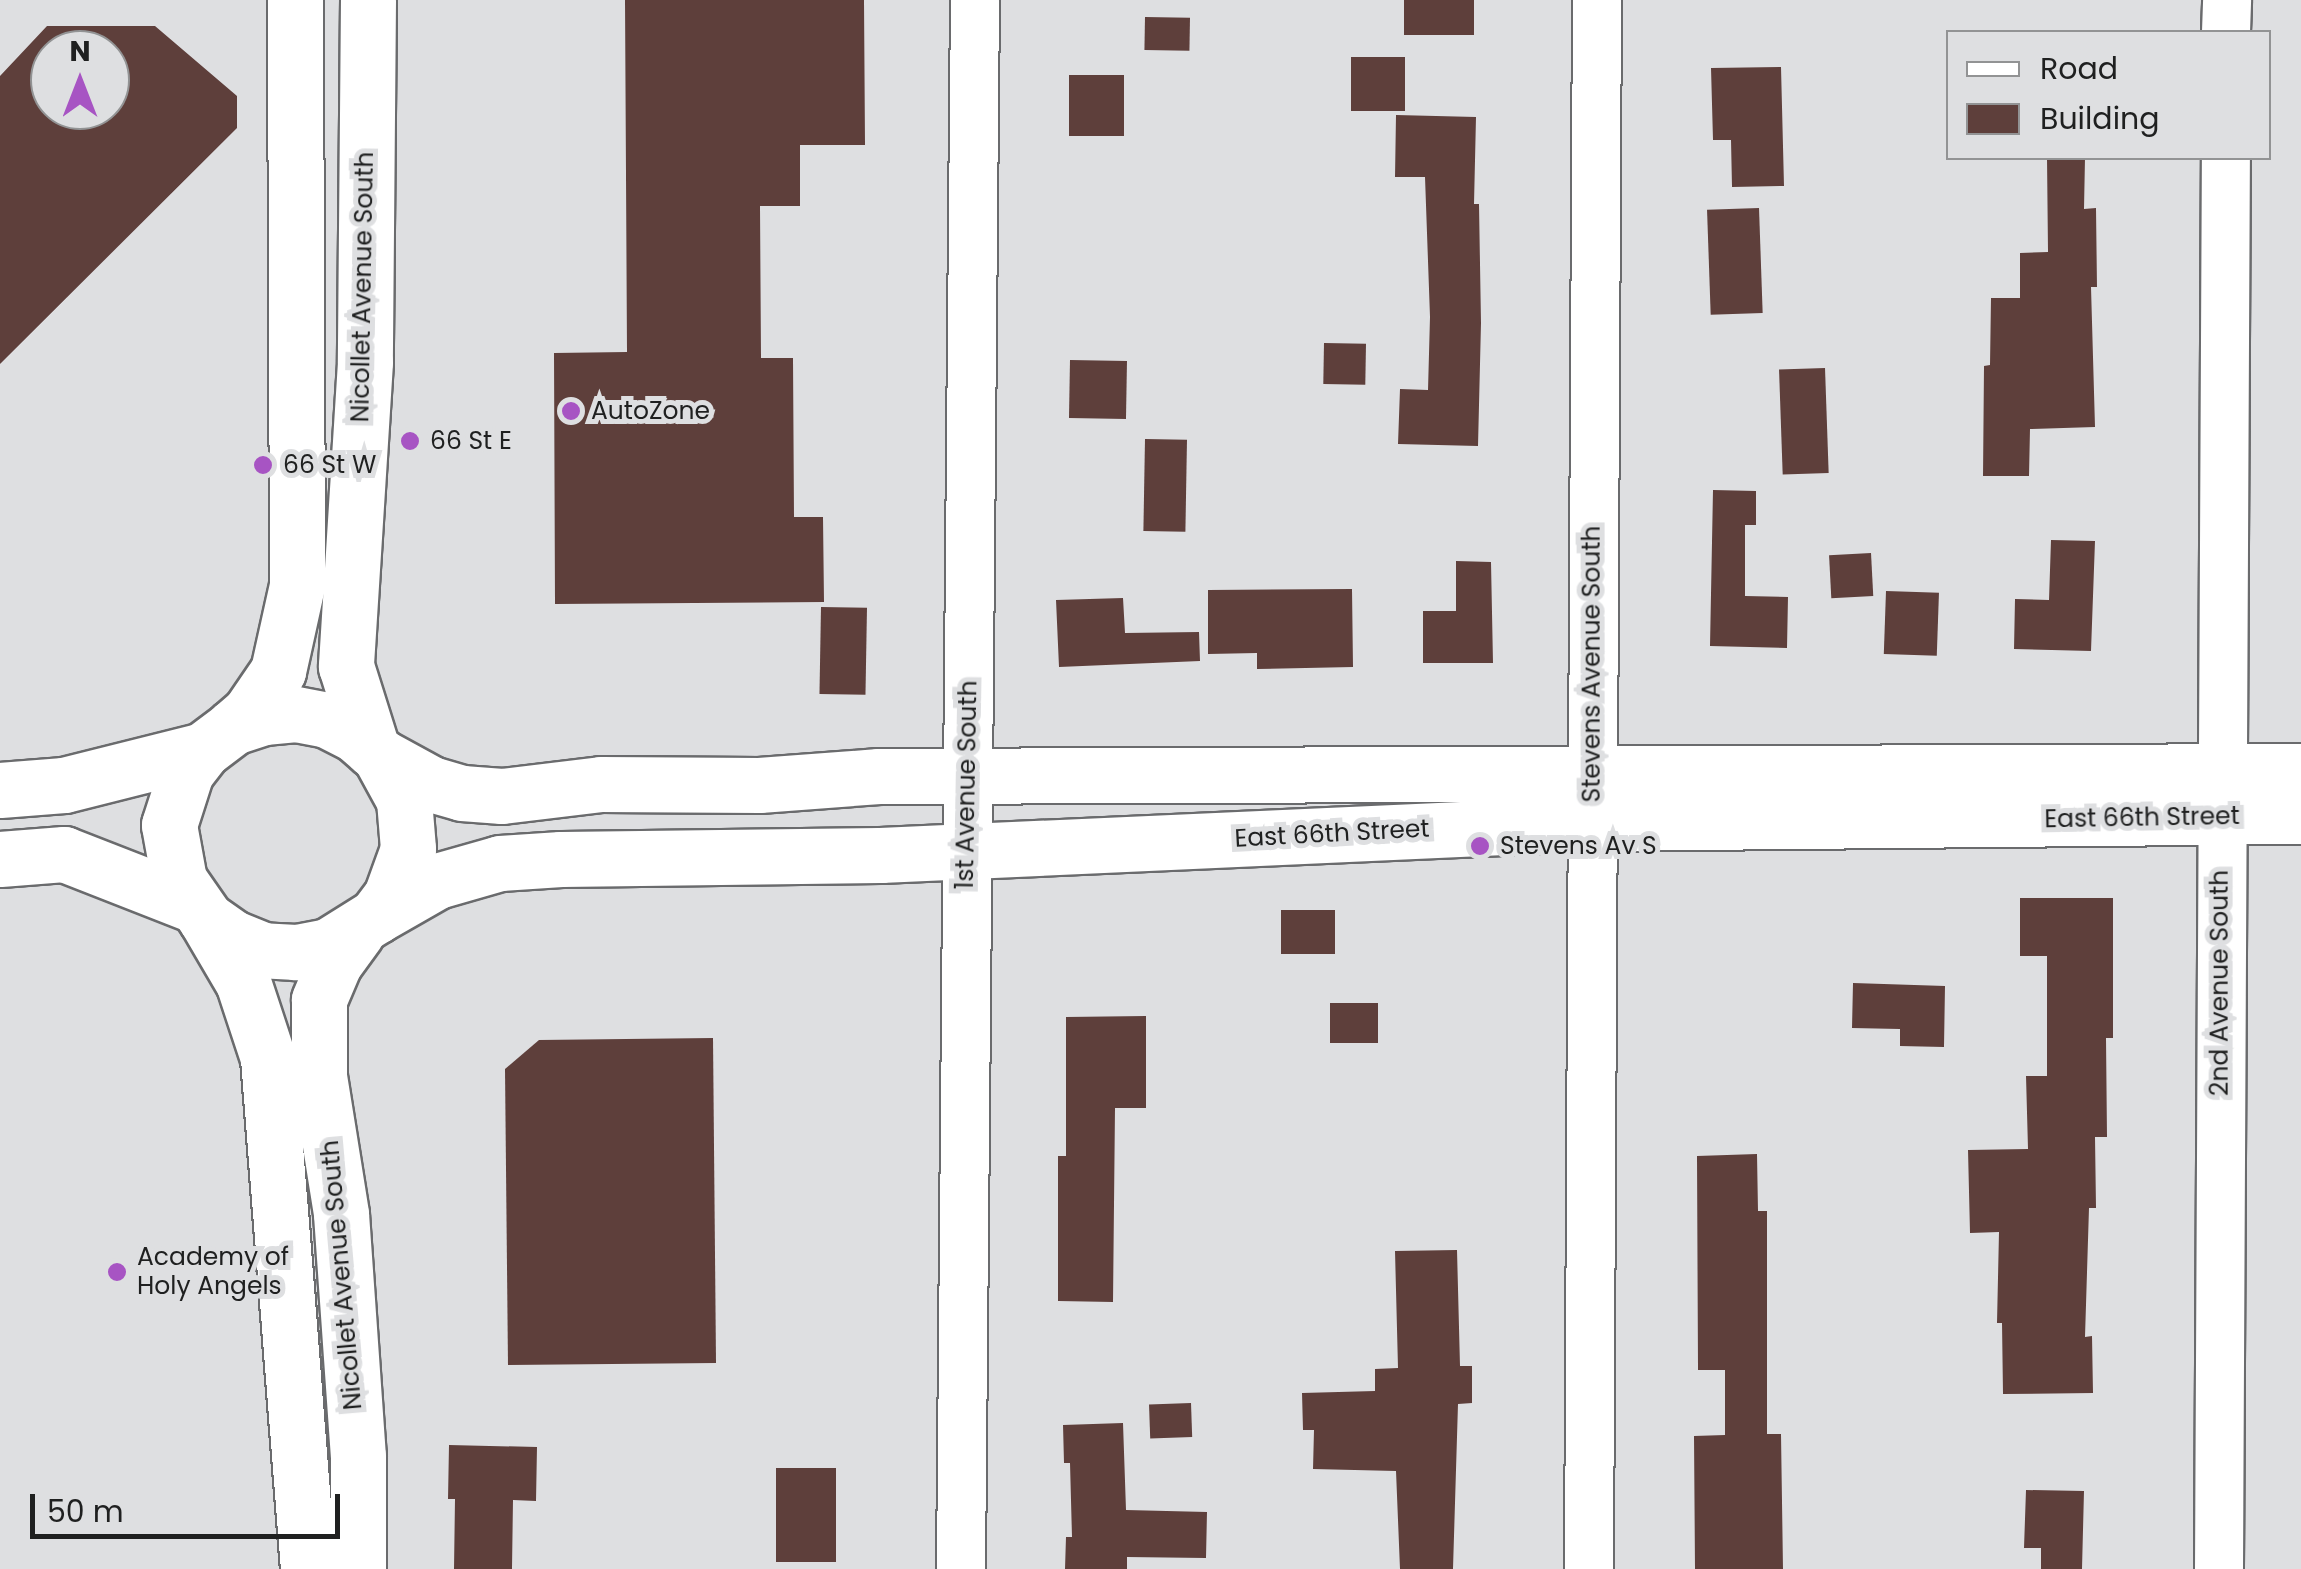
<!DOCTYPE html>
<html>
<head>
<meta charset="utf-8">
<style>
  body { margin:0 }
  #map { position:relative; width:2301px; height:1569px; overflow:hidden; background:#dedfe1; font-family:Poppins,sans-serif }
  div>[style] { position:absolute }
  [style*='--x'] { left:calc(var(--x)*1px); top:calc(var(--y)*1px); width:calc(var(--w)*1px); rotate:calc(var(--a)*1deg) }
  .building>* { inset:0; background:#5e3f3b; transform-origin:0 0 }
  .roads { filter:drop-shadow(2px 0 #6a6b6d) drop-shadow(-2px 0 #6a6b6d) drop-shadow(0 2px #6a6b6d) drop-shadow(0 -2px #6a6b6d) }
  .street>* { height:48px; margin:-24px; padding:0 24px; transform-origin:24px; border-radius:24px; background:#fff }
  .secondary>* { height:55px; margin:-27.5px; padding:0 27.5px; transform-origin:27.5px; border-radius:27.5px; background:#fff }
  .dots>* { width:28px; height:28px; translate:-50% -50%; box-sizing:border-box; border:5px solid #dedfe1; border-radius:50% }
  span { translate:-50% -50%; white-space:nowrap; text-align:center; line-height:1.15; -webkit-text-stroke:10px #dedfe1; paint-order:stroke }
  .street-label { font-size:25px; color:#1f2020 }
  .poi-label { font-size:25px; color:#1f2020 }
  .left { translate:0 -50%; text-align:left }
  .legend { position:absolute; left:1946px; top:30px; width:325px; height:130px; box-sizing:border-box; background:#dedfe1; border:2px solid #929394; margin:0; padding:12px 18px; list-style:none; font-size:30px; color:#1f2020 }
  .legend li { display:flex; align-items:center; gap:20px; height:50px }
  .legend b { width:50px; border:2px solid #929394 }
  .north { position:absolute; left:30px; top:30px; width:100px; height:100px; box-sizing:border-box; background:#dedfe1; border:2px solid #929394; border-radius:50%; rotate:0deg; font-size:28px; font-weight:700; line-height:40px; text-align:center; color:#1f2020 }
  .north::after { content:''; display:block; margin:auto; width:35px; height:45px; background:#a754c3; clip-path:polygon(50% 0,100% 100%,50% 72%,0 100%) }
  .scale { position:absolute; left:30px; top:1494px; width:310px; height:45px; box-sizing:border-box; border:5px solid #1f2020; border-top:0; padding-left:12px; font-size:30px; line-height:35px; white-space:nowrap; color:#1f2020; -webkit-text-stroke:8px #dedfe1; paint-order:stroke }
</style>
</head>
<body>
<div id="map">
  <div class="building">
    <i style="clip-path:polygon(625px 0,864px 0,865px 145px,800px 145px,800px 206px,760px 206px,761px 358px,793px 358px,794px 517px,823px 517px,824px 602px,555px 604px,554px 353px,627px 352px)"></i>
    <i style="left:1404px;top:0;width:70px;height:35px"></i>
    <i style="left:1145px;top:17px;width:45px;height:33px;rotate:1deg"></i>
    <i style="clip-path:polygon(evenodd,47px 26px,155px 26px,237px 96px,237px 128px,0 364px,0 76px,47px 26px,50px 50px,110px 50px,110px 110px,50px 110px,50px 50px)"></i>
    <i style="left:1351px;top:57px;width:54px;height:54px"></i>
    <i style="clip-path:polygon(1781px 67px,1784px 186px,1732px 187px,1731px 140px,1713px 140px,1711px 68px)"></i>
    <i style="left:1069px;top:75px;width:55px;height:61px"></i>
    <i style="clip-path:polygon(1396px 115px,1476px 117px,1474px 204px,1479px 204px,1481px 323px,1478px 446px,1398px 444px,1400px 389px,1428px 390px,1430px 317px,1425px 177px,1395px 177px)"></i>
    <i style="clip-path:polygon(2047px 158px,2085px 158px,2084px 209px,2096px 208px,2097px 287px,2091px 287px,2095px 427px,2030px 429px,2029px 476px,1983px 476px,1984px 366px,1990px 365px,1991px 298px,2020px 298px,2020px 253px,2048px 252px)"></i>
    <i style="left:1759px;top:208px;width:105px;height:52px;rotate:88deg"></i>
    <i style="left:1324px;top:343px;width:42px;height:41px;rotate:1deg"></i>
    <i style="left:1070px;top:360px;width:57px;height:58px;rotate:1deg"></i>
    <i style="left:1825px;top:368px;width:105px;height:46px;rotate:88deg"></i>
    <i style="left:1145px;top:439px;width:42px;height:92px;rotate:1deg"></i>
    <i style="clip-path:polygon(1713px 490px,1756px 491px,1756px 525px,1745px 525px,1745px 596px,1788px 597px,1787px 648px,1710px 646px)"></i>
    <i style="clip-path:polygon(2051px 540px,2095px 541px,2091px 651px,2014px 649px,2015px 599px,2049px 600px)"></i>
    <i style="left:1871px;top:553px;width:43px;height:42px;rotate:87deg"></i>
    <i style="clip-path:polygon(1456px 561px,1491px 562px,1493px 663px,1423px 663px,1423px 611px,1456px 611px)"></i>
    <i style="clip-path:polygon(1352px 589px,1353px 667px,1257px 669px,1257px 653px,1208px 654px,1208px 590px)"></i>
    <i style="left:1886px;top:591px;width:53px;height:63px;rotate:2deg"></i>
    <i style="clip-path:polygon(1123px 598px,1125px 633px,1199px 632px,1200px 661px,1059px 667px,1056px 600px)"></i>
    <i style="left:821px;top:607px;width:46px;height:87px;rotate:1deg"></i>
    <i style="clip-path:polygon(2020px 898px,2113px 898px,2113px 1038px,2106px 1038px,2107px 1137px,2095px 1137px,2096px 1208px,2089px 1208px,2085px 1337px,2092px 1336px,2093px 1393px,2003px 1394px,2002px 1323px,1997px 1323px,1999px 1232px,1970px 1233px,1968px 1150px,2028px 1149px,2026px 1076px,2047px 1076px,2047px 956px,2020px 956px)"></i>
    <i style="left:1335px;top:910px;width:44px;height:54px;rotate:90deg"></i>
    <i style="clip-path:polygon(1853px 983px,1945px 986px,1944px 1047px,1900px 1046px,1900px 1029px,1852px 1028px)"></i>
    <i style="left:1378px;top:1003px;width:40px;height:48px;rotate:90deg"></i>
    <i style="clip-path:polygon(1146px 1016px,1146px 1108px,1115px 1108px,1113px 1302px,1058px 1301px,1058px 1156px,1066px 1156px,1066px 1017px)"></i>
    <i style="clip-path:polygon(713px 1038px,716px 1363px,508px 1365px,505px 1069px,539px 1040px)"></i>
    <i style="clip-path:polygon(1757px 1154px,1758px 1211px,1767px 1211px,1767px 1434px,1781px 1434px,1783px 1569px,1695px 1569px,1694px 1436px,1725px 1435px,1725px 1370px,1698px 1370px,1697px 1156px)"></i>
    <i style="clip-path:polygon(1457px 1250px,1460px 1366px,1472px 1366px,1472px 1403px,1458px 1404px,1453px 1569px,1400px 1569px,1396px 1471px,1313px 1469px,1314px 1430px,1303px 1430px,1302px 1393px,1375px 1391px,1375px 1369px,1398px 1368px,1395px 1251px)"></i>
    <i style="left:1191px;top:1403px;width:34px;height:42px;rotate:88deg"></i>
    <i style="clip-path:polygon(1123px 1423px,1126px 1510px,1207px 1512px,1206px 1558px,1127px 1557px,1127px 1569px,1065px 1569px,1066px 1537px,1072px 1537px,1070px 1463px,1064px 1463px,1063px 1425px)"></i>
    <i style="clip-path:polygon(449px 1445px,537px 1447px,536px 1501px,513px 1500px,512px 1569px,454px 1569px,455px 1499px,448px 1499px)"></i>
    <i style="left:776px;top:1468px;width:60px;height:94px"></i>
    <i style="clip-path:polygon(2026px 1490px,2084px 1491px,2082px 1569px,2041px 1569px,2041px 1548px,2024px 1548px)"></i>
  </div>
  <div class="roads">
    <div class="street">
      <i style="--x:2226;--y:32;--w:32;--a:-88"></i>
      <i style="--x:961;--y:1569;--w:1569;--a:-89.49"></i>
      <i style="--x:1589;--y:1569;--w:1569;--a:-89.71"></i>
      <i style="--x:2219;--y:1569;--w:1411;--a:-89.72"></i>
    </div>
    <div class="secondary">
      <i style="--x:368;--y:0;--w:362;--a:90.5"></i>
      <i style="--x:365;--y:362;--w:305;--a:93.6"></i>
      <i style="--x:346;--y:666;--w:87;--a:72.6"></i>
      <i style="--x:233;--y:727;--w:23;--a:-41"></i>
      <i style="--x:250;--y:712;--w:50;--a:-55.7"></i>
      <i style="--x:278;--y:671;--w:88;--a:-77.5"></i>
      <i style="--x:297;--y:585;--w:585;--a:-90.2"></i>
      <i style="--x:380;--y:756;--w:58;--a:28.8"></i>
      <i style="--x:431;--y:784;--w:32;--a:16"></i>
      <i style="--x:462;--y:793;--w:40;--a:4.3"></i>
      <i style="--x:502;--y:796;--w:100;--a:-6.9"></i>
      <i style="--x:601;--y:784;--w:158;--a:0.4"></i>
      <i style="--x:759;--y:785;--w:120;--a:-4.3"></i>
      <i style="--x:879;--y:776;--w:1422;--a:-0.2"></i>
      <i style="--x:0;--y:790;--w:64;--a:-4.5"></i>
      <i style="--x:64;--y:785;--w:143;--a:-14.1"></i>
      <i style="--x:203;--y:750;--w:38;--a:-37"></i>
      <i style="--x:233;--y:727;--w:33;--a:-18"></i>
      <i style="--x:264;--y:717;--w:32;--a:-5"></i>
      <i style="--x:296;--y:714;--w:32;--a:11"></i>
      <i style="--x:327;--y:720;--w:33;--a:27"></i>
      <i style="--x:356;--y:735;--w:32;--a:41"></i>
      <i style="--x:380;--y:756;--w:50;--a:61.4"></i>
      <i style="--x:404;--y:800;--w:49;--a:85.3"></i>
      <i style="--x:408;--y:849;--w:50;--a:109.9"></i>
      <i style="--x:391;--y:896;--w:25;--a:127"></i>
      <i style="--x:376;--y:916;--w:57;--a:148"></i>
      <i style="--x:328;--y:946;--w:33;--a:169"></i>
      <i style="--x:296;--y:952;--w:33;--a:-177"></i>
      <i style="--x:263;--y:950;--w:32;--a:-158"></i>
      <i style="--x:233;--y:938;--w:33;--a:-145"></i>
      <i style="--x:206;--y:919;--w:47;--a:-124.7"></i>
      <i style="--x:179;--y:880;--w:56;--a:-100.3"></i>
      <i style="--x:169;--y:825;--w:56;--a:-72.2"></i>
      <i style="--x:186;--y:772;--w:28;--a:-52"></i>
      <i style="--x:0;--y:859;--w:64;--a:-4.5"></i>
      <i style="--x:64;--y:854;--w:137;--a:21.3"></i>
      <i style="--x:376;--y:916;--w:70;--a:-29.8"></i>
      <i style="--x:437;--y:881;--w:66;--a:-15.9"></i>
      <i style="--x:500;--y:863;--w:61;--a:-3.8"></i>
      <i style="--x:561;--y:859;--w:319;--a:-0.7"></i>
      <i style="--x:880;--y:855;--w:713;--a:-2.57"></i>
      <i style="--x:1592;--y:823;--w:709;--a:-0.57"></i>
      <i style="--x:206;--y:919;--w:73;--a:59.6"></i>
      <i style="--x:243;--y:982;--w:80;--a:71.8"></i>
      <i style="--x:268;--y:1058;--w:513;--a:85.52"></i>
      <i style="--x:357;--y:932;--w:39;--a:126"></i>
      <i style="--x:334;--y:964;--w:39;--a:113"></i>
      <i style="--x:319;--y:1000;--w:76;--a:90"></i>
      <i style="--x:319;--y:1076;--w:140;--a:80.9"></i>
      <i style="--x:341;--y:1214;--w:243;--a:86"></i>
      <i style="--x:358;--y:1456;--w:113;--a:90"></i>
    </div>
  </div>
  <div class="dots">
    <i style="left:571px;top:411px;background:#a754c3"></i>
    <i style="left:410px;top:441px;background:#a754c3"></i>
    <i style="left:263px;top:465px;background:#a754c3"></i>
    <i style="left:1480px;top:846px;background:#a754c3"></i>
    <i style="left:117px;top:1272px;background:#a754c3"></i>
  </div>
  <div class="street-label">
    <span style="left:363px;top:287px;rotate:-89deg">Nicollet Avenue South</span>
    <span style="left:1592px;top:664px;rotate:-90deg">Stevens Avenue South</span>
    <span style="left:967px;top:785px;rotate:-89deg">1st Avenue South</span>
    <span style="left:2142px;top:818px;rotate:-1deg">East 66th Street</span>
    <span style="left:1332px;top:834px;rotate:-3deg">East 66th Street</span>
    <span style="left:2220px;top:983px;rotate:-90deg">2nd Avenue South</span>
    <span style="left:342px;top:1275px;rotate:-95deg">Nicollet Avenue South</span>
  </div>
  <div class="poi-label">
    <span class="left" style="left:591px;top:411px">AutoZone</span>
    <span class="left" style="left:430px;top:441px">66 St E</span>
    <span class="left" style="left:283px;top:465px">66 St W</span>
    <span class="left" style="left:1500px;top:846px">Stevens Av S</span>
    <span class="left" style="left:137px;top:1272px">Academy of<br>Holy Angels</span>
  </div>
  <ul class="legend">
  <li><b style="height:12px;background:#fff"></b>Road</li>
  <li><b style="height:28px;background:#5e3f3b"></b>Building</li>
  </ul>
  <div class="north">N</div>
  <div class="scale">50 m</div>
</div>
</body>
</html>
